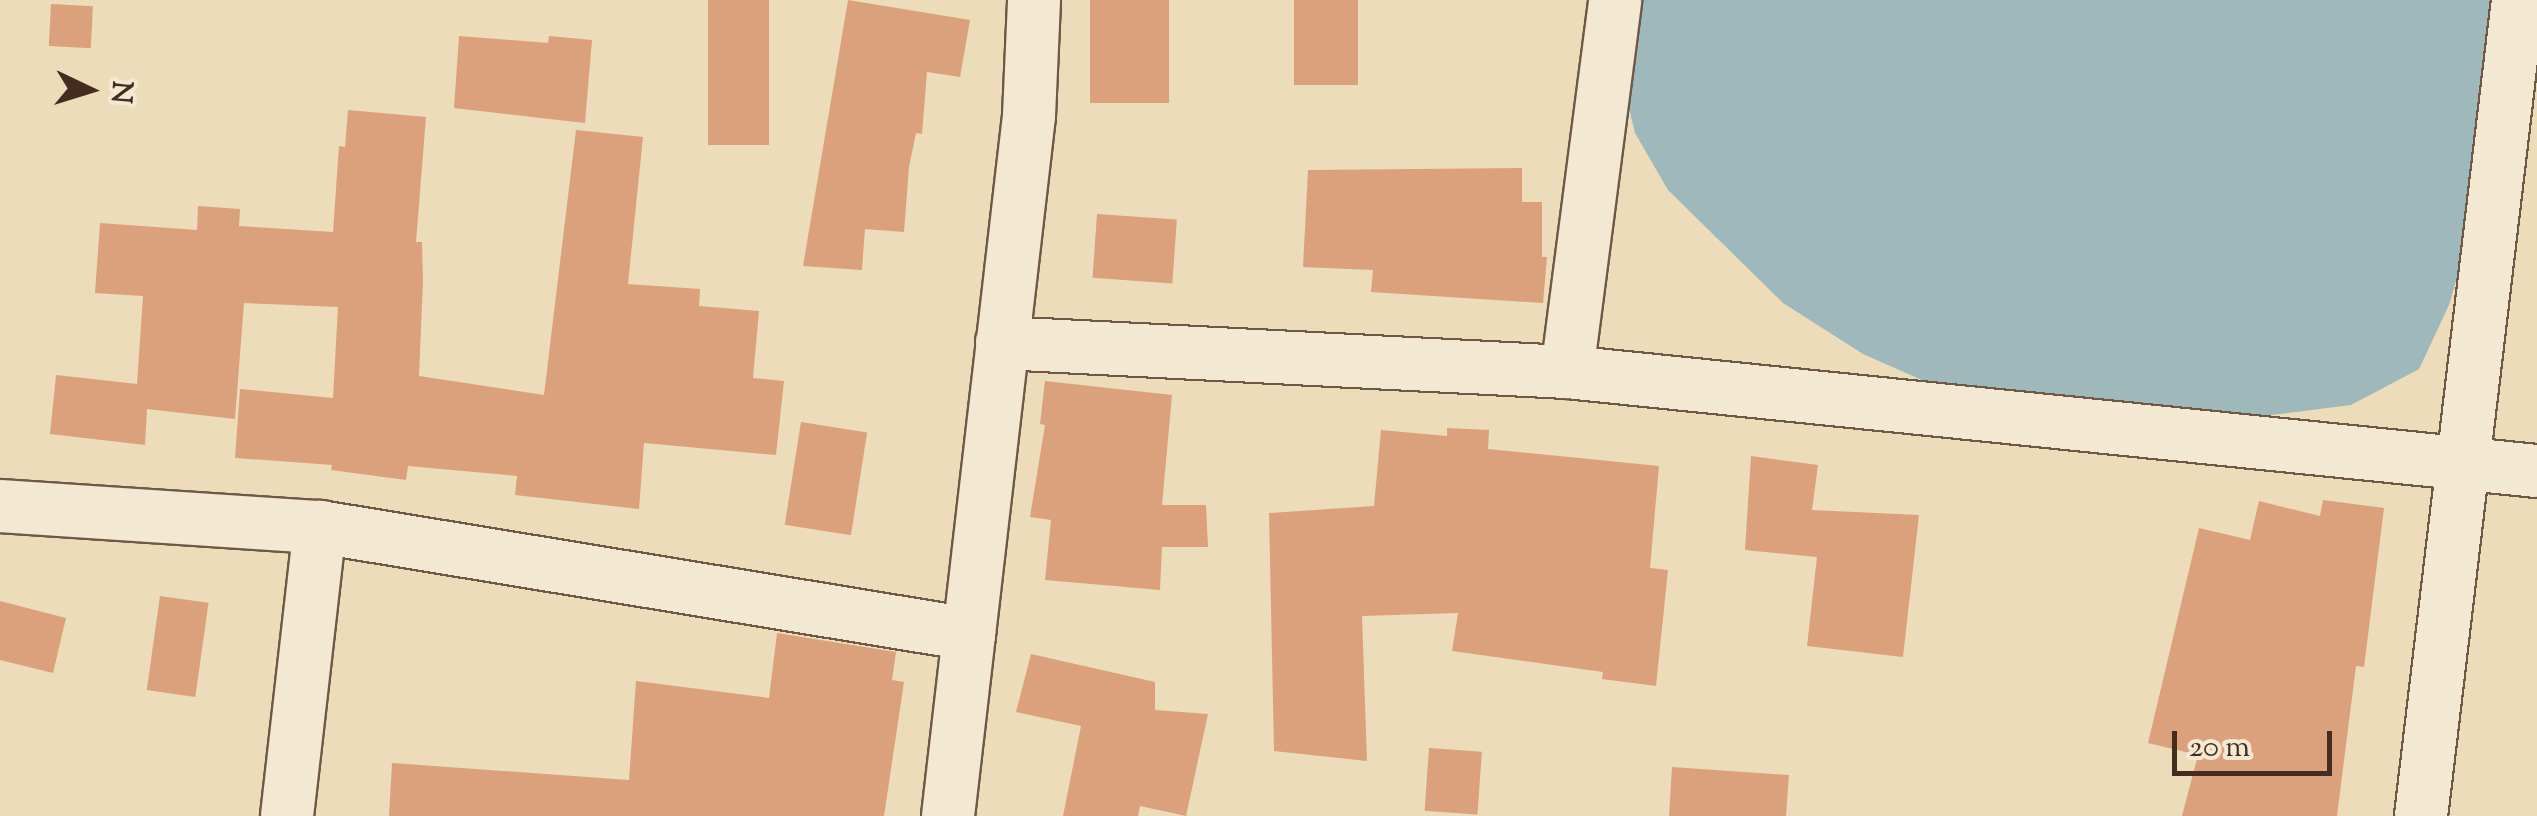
<!DOCTYPE html>
<html>
<head>
<meta charset="utf-8">
<style>
  body { margin:0 }
  #map { position:relative; width:2537px; height:816px; overflow:hidden; background:#ecdcba; font-family:"Sorts Mill Goudy",serif }
  div>[style] { position:absolute }
  [style*='--x'] { left:calc(var(--x)*1px); top:calc(var(--y)*1px); width:calc(var(--w)*1px); rotate:calc(var(--a)*1deg) }
  .water>* { inset:0; background:#9fb8bb }
  .building>* { inset:0; background:#dba17d; transform-origin:0 0 }
  .roads { filter:drop-shadow(2px 0 #6f5846) drop-shadow(-2px 0 #6f5846) drop-shadow(0 2px #6f5846) drop-shadow(0 -2px #6f5846) }
  .minor>* { height:52px; margin:-26px; padding:0 26px; transform-origin:26px; border-radius:26px; background:#f3e8d2 }
  span { translate:-50% -50%; white-space:nowrap; text-align:center; line-height:1.15; -webkit-text-stroke:10px #f3e8d2; paint-order:stroke }
  .north { position:absolute; left:40px; top:40px; width:100px; height:100px; -webkit-text-stroke:8px #f3e8d2; paint-order:stroke; rotate:94deg; font-size:28px; font-weight:700; line-height:40px; text-align:center; color:#452c1f }
  .north::after { content:''; display:block; margin:auto; width:35px; height:45px; background:#452c1f; clip-path:polygon(50% 0,100% 100%,50% 72%,0 100%) }
  .scale { position:absolute; left:2172px; top:731px; width:160px; height:45px; box-sizing:border-box; border:5px solid #452c1f; border-top:0; padding-left:12px; font-size:30px; line-height:35px; white-space:nowrap; color:#452c1f; -webkit-text-stroke:8px #f3e8d2; paint-order:stroke }
</style>
</head>
<body>
<div id="map">
  <div class="water">
    <i style="clip-path:polygon(1627px 0,2497px 0,2488px 169px,2449px 305px,2419px 369px,2351px 405px,2248px 418px,1933px 385px,1863px 354px,1783px 303px,1668px 190px,1635px 133px,1619px 66px)"></i>
  </div>
  <div class="building">
    <i style="left:708px;top:0;width:61px;height:145px"></i>
    <i style="clip-path:polygon(848px 0,970px 20px,960px 77px,927px 72px,922px 134px,916px 133px,909px 167px,904px 232px,865px 229px,862px 270px,803px 266px)"></i>
    <i style="left:1090px;top:0;width:79px;height:103px"></i>
    <i style="left:1294px;top:0;width:64px;height:85px"></i>
    <i style="left:51px;top:4px;width:42px;height:42px;rotate:3deg"></i>
    <i style="clip-path:polygon(459px 36px,548px 43px,549px 36px,592px 40px,585px 123px,454px 108px)"></i>
    <i style="clip-path:polygon(348px 110px,426px 117px,416px 242px,422px 242px,423px 281px,419px 376px,544px 395px,576px 130px,643px 137px,628px 284px,700px 289px,699px 306px,759px 311px,753px 378px,784px 381px,776px 455px,644px 443px,639px 509px,515px 495px,517px 476px,408px 466px,406px 480px,331px 470px,332px 465px,235px 458px,240px 389px,333px 398px,338px 307px,244px 303px,235px 419px,147px 409px,145px 445px,50px 434px,56px 375px,137px 384px,143px 296px,95px 293px,100px 223px,197px 230px,198px 206px,240px 209px,239px 226px,333px 232px,339px 146px,345px 147px)"></i>
    <i style="clip-path:polygon(1522px 168px,1522px 202px,1542px 202px,1542px 257px,1547px 257px,1543px 303px,1371px 292px,1373px 270px,1303px 267px,1308px 170px)"></i>
    <i style="left:1097px;top:214px;width:80px;height:64px;rotate:4deg"></i>
    <i style="clip-path:polygon(1045px 381px,1172px 395px,1162px 505px,1206px 505px,1208px 547px,1162px 547px,1160px 590px,1045px 580px,1051px 520px,1030px 517px,1045px 425px,1040px 424px)"></i>
    <i style="left:801px;top:422px;width:67px;height:104px;rotate:9deg"></i>
    <i style="clip-path:polygon(1447px 428px,1489px 430px,1488px 449px,1659px 466px,1650px 568px,1668px 570px,1656px 686px,1602px 679px,1603px 672px,1452px 651px,1458px 613px,1362px 616px,1367px 761px,1274px 751px,1269px 513px,1374px 506px,1381px 430px,1447px 436px)"></i>
    <i style="clip-path:polygon(1751px 456px,1818px 465px,1812px 510px,1919px 515px,1903px 657px,1807px 646px,1817px 557px,1745px 550px)"></i>
    <i style="clip-path:polygon(2323px 500px,2384px 508px,2364px 667px,2356px 666px,2337px 816px,2182px 816px,2198px 755px,2148px 743px,2199px 528px,2250px 540px,2259px 501px,2320px 516px)"></i>
    <i style="left:160px;top:596px;width:49px;height:95px;rotate:8deg"></i>
    <i style="clip-path:polygon(0 601px,66px 618px,53px 673px,0 660px)"></i>
    <i style="clip-path:polygon(777px 633px,896px 652px,892px 680px,904px 682px,884px 816px,389px 816px,392px 763px,629px 780px,636px 681px,769px 698px)"></i>
    <i style="clip-path:polygon(1031px 654px,1155px 682px,1155px 710px,1208px 714px,1186px 816px,1140px 806px,1138px 816px,1063px 816px,1081px 726px,1016px 712px)"></i>
    <i style="left:1429px;top:748px;width:53px;height:63px;rotate:4deg"></i>
    <i style="clip-path:polygon(1672px 767px,1789px 775px,1786px 816px,1669px 816px)"></i>
  </div>
  <div class="roads">
    <div class="minor">
      <i style="--x:1002;--y:343;--w:566;--a:2.94"></i>
      <i style="--x:1567;--y:372;--w:975;--a:5.83"></i>
      <i style="--x:1567;--y:372;--w:375;--a:-82.6"></i>
      <i style="--x:0;--y:506;--w:321;--a:3.8"></i>
      <i style="--x:320;--y:527;--w:658;--a:9.36"></i>
      <i style="--x:287;--y:816;--w:291;--a:-83.5"></i>
      <i style="--x:948;--y:816;--w:705;--a:-83.4"></i>
      <i style="--x:1029;--y:116;--w:116;--a:-87.5"></i>
      <i style="--x:2421;--y:816;--w:822;--a:-83.22"></i>
    </div>
  </div>
  <div class="north">N</div>
  <div class="scale">20 m</div>
</div>
</body>
</html>
